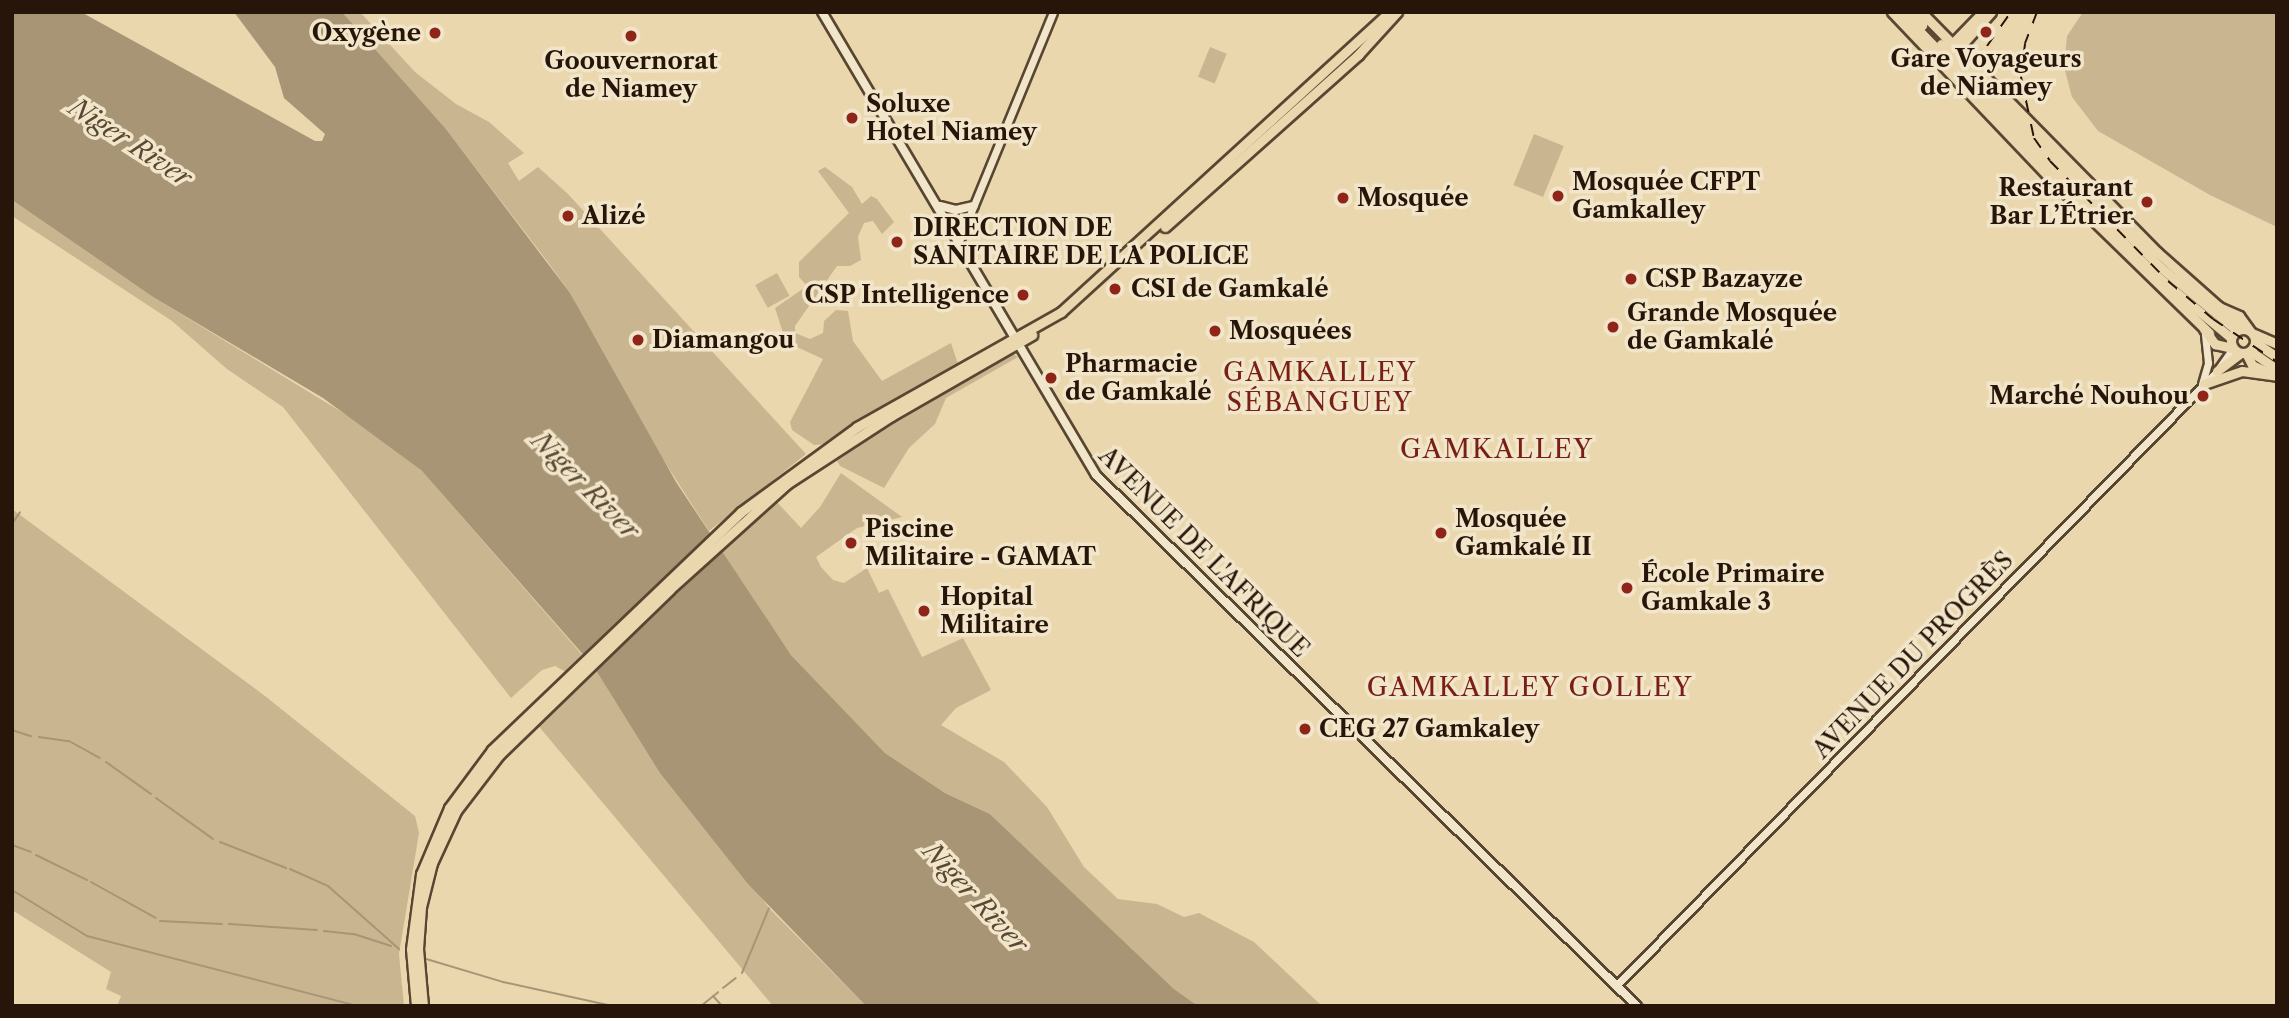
<!DOCTYPE html>
<html>
<head>
<meta charset="utf-8">
<style>
  body { margin:0 }
  #map { position:relative; width:2289px; height:1018px; overflow:hidden; background:#ead7ad; font-family:"Libre Caslon Text",serif }
  div>[style] { position:absolute }
  [style*='--x'] { left:calc(var(--x)*1px); top:calc(var(--y)*1px); width:calc(var(--w)*1px); rotate:calc(var(--a)*1deg) }
  .green>* { inset:0; background:#c9b691; transform-origin:0 0 }
  .water>* { inset:0; background:#a89575 }
  .stream>* { height:2px; margin:-1px; padding:0 1px; transform-origin:1px; border-radius:1px; background:#a89575 }
  .roads { filter:drop-shadow(2px 0 #584632) drop-shadow(-2px 0 #584632) drop-shadow(0 2px #584632) drop-shadow(0 -2px #584632) }
  .tertiary>* { height:7px; margin:-3.5px; padding:0 3.5px; transform-origin:3.5px; border-radius:3.5px; background:#f1e5ca }
  .secondary>* { height:8px; margin:-4px; padding:0 4px; transform-origin:4px; border-radius:4px; background:#f1e5ca }
  .primary>* { height:9px; margin:-4.5px; padding:0 4.5px; transform-origin:4.5px; border-radius:4.5px; background:#ead7ad }
  .trunk>* { height:9px; margin:-4.5px; padding:0 4.5px; transform-origin:4.5px; border-radius:4.5px; background:#ead7ad }
  .trunk>.ring { margin:-4.5px; padding:0; box-sizing:content-box; background:none; border:9px solid #ead7ad; border-radius:50% }
  .rail>* { height:2px; margin-top:-1px; transform-origin:0; background:repeating-linear-gradient(90deg,#281509 0 12px,transparent 0 24px) }
  .dots>* { width:19px; height:19px; translate:-50% -50%; box-sizing:border-box; border:4px solid #f1e5ca; border-radius:50% }
  span { translate:-50% -50%; white-space:nowrap; text-align:center; line-height:1.15; -webkit-text-stroke:7px #f1e5ca; paint-order:stroke }
  .poi-label { font-size:24px; color:#281509; font-weight:700 }
  .right { translate:-100% -50%; text-align:right }
  .left { translate:0 -50%; text-align:left }
  .street-label { font-size:24px; color:#281509 }
  .water-label { font-size:26px; color:#5b4834; font-style:italic }
  .neighbourhood-label { font-size:26px; color:#7a1f14; letter-spacing:2px }
  .frame { position:absolute; inset:0; border:14px solid #281509; pointer-events:none }
</style>
</head>
<body>
<div id="map">
  <div class="green">
    <i style="clip-path:polygon(342px 12px,360px 12px,415px 72px,456px 104px,489px 122px,524px 153px,508px 163px,519px 181px,538px 167px,568px 194px,806px 454px,709px 531px,639px 422px,570px 293px,547px 261px,446px 129px)"></i>
    <i style="clip-path:polygon(2083px 12px,2277px 12px,2277px 227px,2210px 195px,2098px 131px,2072px 97px,2064px 67px,2067px 36px)"></i>
    <i style="left:1210px;top:47px;width:18px;height:32px;rotate:22deg"></i>
    <i style="left:1534px;top:134px;width:32px;height:55px;rotate:22deg"></i>
    <i style="clip-path:polygon(825px 167px,852px 187px,862px 204px,871px 196px,877px 199px,894px 222px,882px 234px,873px 221px,864px 223px,858px 237px,861px 260px,850px 266px,837px 266px,795px 326px,795px 333px,810px 339px,823px 333px,824px 321px,836px 310px,848px 311px,853px 341px,882px 381px,951px 343px,958px 364px,826px 444px,814px 445px,792px 430px,790px 422px,823px 359px,786px 342px,775px 308px,807px 286px,799px 277px,799px 262px,849px 213px,818px 171px)"></i>
    <i style="clip-path:polygon(12px 200px,153px 297px,368px 428px,421px 470px,584px 657px,568px 673px,555px 666px,542px 670px,511px 698px,283px 407px,227px 369px,172px 321px,12px 216px)"></i>
    <i style="left:777px;top:273px;width:26px;height:25px;rotate:61deg"></i>
    <i style="clip-path:polygon(1013px 354px,1018px 357px,946px 398px,935px 424px,909px 448px,884px 488px,840px 466px,837px 461px,900px 418px)"></i>
    <i style="clip-path:polygon(841px 473px,902px 517px,857px 528px,816px 557px,821px 567px,833px 580px,844px 583px,867px 568px,879px 593px,888px 589px,922px 657px,963px 638px,991px 690px,956px 708px,941px 725px,1004px 762px,1047px 807px,1084px 867px,1118px 899px,1157px 904px,1184px 917px,1199px 913px,1254px 942px,1322px 1006px,1198px 1006px,1174px 989px,990px 814px,945px 793px,885px 753px,791px 655px,719px 549px,775px 500px,801px 528px,820px 507px)"></i>
    <i style="clip-path:polygon(12px 509px,265px 696px,415px 816px,419px 833px,399px 954px,404px 1006px,117px 1006px,121px 996px,106px 989px,111px 972px,12px 910px)"></i>
    <i style="clip-path:polygon(594px 667px,769px 908px,866px 1006px,773px 1006px,536px 723px)"></i>
  </div>
  <div class="water">
    <i style="clip-path:polygon(12px 12px,81px 12px,315px 141px,322px 141px,325px 134px,284px 98px,275px 67px,234px 12px,342px 12px,446px 129px,570px 293px,676px 482px,791px 655px,885px 753px,945px 793px,990px 814px,1174px 989px,1198px 1006px,866px 1006px,748px 884px,660px 773px,594px 667px,421px 470px,323px 398px,153px 297px,12px 200px)"></i>
  </div>
  <div class="stream">
    <i style="--x:12;--y:524;--w:14;--a:-56"></i>
    <i style="--x:12;--y:730;--w:20;--a:18"></i>
    <i style="--x:39;--y:737;--w:30;--a:8"></i>
    <i style="--x:69;--y:741;--w:35;--a:29"></i>
    <i style="--x:106;--y:762;--w:55;--a:35.4"></i>
    <i style="--x:156;--y:798;--w:70;--a:35.7"></i>
    <i style="--x:220;--y:842;--w:71;--a:21.5"></i>
    <i style="--x:12;--y:845;--w:20;--a:20"></i>
    <i style="--x:36;--y:855;--w:57;--a:26.1"></i>
    <i style="--x:290;--y:869;--w:42;--a:24.1"></i>
    <i style="--x:328;--y:886;--w:95;--a:41.6"></i>
    <i style="--x:91;--y:882;--w:74;--a:29"></i>
    <i style="--x:12;--y:890;--w:88;--a:31.5"></i>
    <i style="--x:87;--y:936;--w:279;--a:14.5"></i>
    <i style="--x:160;--y:921;--w:62;--a:2.8"></i>
    <i style="--x:229;--y:924;--w:88;--a:3.9"></i>
    <i style="--x:324;--y:931;--w:30;--a:6"></i>
    <i style="--x:354;--y:934;--w:39;--a:18"></i>
    <i style="--x:423;--y:958;--w:84;--a:16.7"></i>
    <i style="--x:503;--y:982;--w:112;--a:12.4"></i>
    <i style="--x:742;--y:973;--w:70;--a:-67.4"></i>
    <i style="--x:723;--y:988;--w:16;--a:-38"></i>
    <i style="--x:713;--y:996;--w:13;--a:48"></i>
    <i style="--x:701;--y:1006;--w:22;--a:-39"></i>
  </div>
  <div class="roads">
    <div class="tertiary">
      <i style="--x:960;--y:239;--w:245;--a:-67.7"></i>
      <i style="--x:2202;--y:384;--w:22;--a:-74"></i>
      <i style="--x:2208;--y:363;--w:29;--a:-96"></i>
      <i style="--x:1617;--y:985;--w:858;--a:-45.66"></i>
      <i style="--x:2217;--y:371;--w:28;--a:-55"></i>
    </div>
    <div class="secondary">
      <i style="--x:822;--y:12;--w:538;--a:59.38"></i>
      <i style="--x:1096;--y:475;--w:758;--a:44.47"></i>
      <i style="--x:940;--y:206;--w:16;--a:14"></i>
      <i style="--x:956;--y:210;--w:18;--a:-13"></i>
      <i style="--x:950;--y:222;--w:20;--a:-15"></i>
    </div>
    <div class="primary">
      <i style="--x:1892;--y:12;--w:239;--a:46.4"></i>
      <i style="--x:2057;--y:185;--w:212;--a:44.2"></i>
      <i style="--x:1921;--y:12;--w:337;--a:45.5"></i>
      <i style="--x:2157;--y:252;--w:83;--a:41.6"></i>
      <i style="--x:2219;--y:307;--w:22;--a:24"></i>
      <i style="--x:2239;--y:316;--w:17;--a:54"></i>
      <i style="--x:1952;--y:44;--w:45;--a:-45.9"></i>
      <i style="--x:1957;--y:50;--w:51;--a:-48.2"></i>
      <i style="--x:2204;--y:384;--w:40;--a:-18.9"></i>
      <i style="--x:2242;--y:371;--w:35;--a:8"></i>
    </div>
    <div class="trunk">
      <i style="--x:1901;--y:12;--w:360;--a:46"></i>
      <i style="--x:2151;--y:271;--w:104;--a:39.9"></i>
      <i style="--x:1910;--y:12;--w:18;--a:47"></i>
      <i style="--x:1941;--y:44;--w:311;--a:45.5"></i>
      <i style="--x:2159;--y:266;--w:100;--a:39.7"></i>
      <i style="--x:1165;--y:227;--w:259;--a:-41.7"></i>
      <i style="--x:1358;--y:55;--w:58;--a:-47.8"></i>
      <i style="--x:2219;--y:307;--w:21;--a:35"></i>
      <i style="--x:2236;--y:319;--w:11;--a:63"></i>
      <i class="ring" style="left:2231px;top:329px;width:15px;height:15px"></i>
      <i style="--x:2204;--y:329;--w:19;--a:54"></i>
      <i style="--x:2215;--y:344;--w:18;--a:13"></i>
      <i style="--x:2254;--y:334;--w:25;--a:23"></i>
      <i style="--x:2256;--y:343;--w:25;--a:34"></i>
      <i style="--x:2250;--y:351;--w:32;--a:34"></i>
      <i style="--x:2246;--y:353;--w:13;--a:63"></i>
      <i style="--x:2252;--y:365;--w:17;--a:25"></i>
      <i style="--x:2217;--y:371;--w:30;--a:-37"></i>
      <i style="--x:416;--y:1006;--w:57;--a:-95"></i>
      <i style="--x:411;--y:949;--w:76;--a:-82.4"></i>
      <i style="--x:421;--y:874;--w:72;--a:-67"></i>
      <i style="--x:449;--y:808;--w:72;--a:-53.4"></i>
      <i style="--x:492;--y:750;--w:344;--a:-43.7"></i>
      <i style="--x:741;--y:512;--w:144;--a:-36.2"></i>
      <i style="--x:857;--y:427;--w:234;--a:-29.4"></i>
      <i style="--x:1061;--y:312;--w:445;--a:-42.4"></i>
      <i style="--x:423;--y:1006;--w:57;--a:-95"></i>
      <i style="--x:418;--y:949;--w:42;--a:-85.9"></i>
      <i style="--x:421;--y:907;--w:45;--a:-76"></i>
      <i style="--x:432;--y:863;--w:57;--a:-65.2"></i>
      <i style="--x:456;--y:811;--w:71;--a:-52.5"></i>
      <i style="--x:499;--y:755;--w:237;--a:-44.1"></i>
      <i style="--x:669;--y:590;--w:160;--a:-42"></i>
      <i style="--x:788;--y:483;--w:123;--a:-33"></i>
      <i style="--x:891;--y:416;--w:163;--a:-29.9"></i>
    </div>
  </div>
  <div class="rail">
    <i style="--x:2037;--y:12;--w:34;--a:111"></i>
    <i style="--x:2025;--y:44;--w:33;--a:97"></i>
    <i style="--x:2021;--y:77;--w:62;--a:78"></i>
    <i style="--x:2034;--y:138;--w:28;--a:55"></i>
    <i style="--x:2050;--y:161;--w:168;--a:45.5"></i>
    <i style="--x:2168;--y:281;--w:59;--a:40.2"></i>
    <i style="--x:2213;--y:319;--w:77;--a:33.9"></i>
    <i style="--x:1987;--y:46;--w:42;--a:-54.8"></i>
  </div>
  <div class="dots">
    <i style="left:1986px;top:32px;background:#8f2418"></i>
    <i style="left:435px;top:33px;background:#8f2418"></i>
    <i style="left:631px;top:36px;background:#8f2418"></i>
    <i style="left:852px;top:118px;background:#8f2418"></i>
    <i style="left:1558px;top:196px;background:#8f2418"></i>
    <i style="left:1343px;top:198px;background:#8f2418"></i>
    <i style="left:2147px;top:202px;background:#8f2418"></i>
    <i style="left:568px;top:216px;background:#8f2418"></i>
    <i style="left:897px;top:242px;background:#8f2418"></i>
    <i style="left:1631px;top:279px;background:#8f2418"></i>
    <i style="left:1115px;top:289px;background:#8f2418"></i>
    <i style="left:1023px;top:295px;background:#8f2418"></i>
    <i style="left:1613px;top:327px;background:#8f2418"></i>
    <i style="left:1215px;top:331px;background:#8f2418"></i>
    <i style="left:638px;top:340px;background:#8f2418"></i>
    <i style="left:1051px;top:378px;background:#8f2418"></i>
    <i style="left:2203px;top:396px;background:#8f2418"></i>
    <i style="left:1441px;top:533px;background:#8f2418"></i>
    <i style="left:851px;top:543px;background:#8f2418"></i>
    <i style="left:1627px;top:588px;background:#8f2418"></i>
    <i style="left:924px;top:611px;background:#8f2418"></i>
    <i style="left:1305px;top:729px;background:#8f2418"></i>
  </div>
  <div class="poi-label">
    <span class="right" style="left:421px;top:33px">Oxygène</span>
    <span style="left:1986px;top:73px">Gare Voyageurs<br>de Niamey</span>
    <span style="left:631px;top:75px">Goouvernorat<br>de Niamey</span>
    <span class="left" style="left:866px;top:118px">Soluxe<br>Hotel Niamey</span>
    <span class="left" style="left:1572px;top:196px">Mosquée CFPT<br>Gamkalley</span>
    <span class="right" style="left:2133px;top:202px">Restaurant<br>Bar L’Étrier</span>
    <span class="left" style="left:1357px;top:198px">Mosquée</span>
    <span class="left" style="left:582px;top:216px">Alizé</span>
    <span class="left" style="left:913px;top:242px">DIRECTION DE<br>SANITAIRE DE LA POLICE</span>
    <span class="left" style="left:1645px;top:279px">CSP Bazayze</span>
    <span class="left" style="left:1131px;top:289px">CSI de Gamkalé</span>
    <span class="right" style="left:1009px;top:295px">CSP Intelligence</span>
    <span class="left" style="left:1627px;top:327px">Grande Mosquée<br>de Gamkalé</span>
    <span class="left" style="left:1229px;top:331px">Mosquées</span>
    <span class="left" style="left:652px;top:340px">Diamangou</span>
    <span class="left" style="left:1065px;top:378px">Pharmacie<br>de Gamkalé</span>
    <span class="right" style="left:2189px;top:396px">Marché Nouhou</span>
    <span class="left" style="left:1455px;top:533px">Mosquée<br>Gamkalé II</span>
    <span class="left" style="left:865px;top:543px">Piscine<br>Militaire - GAMAT</span>
    <span class="left" style="left:1641px;top:588px">École Primaire<br>Gamkale 3</span>
    <span class="left" style="left:940px;top:611px">Hopital<br>Militaire</span>
    <span class="left" style="left:1319px;top:729px">CEG 27 Gamkaley</span>
  </div>
  <div class="street-label">
    <span style="left:1204px;top:552px;rotate:45deg">AVENUE DE L'AFRIQUE</span>
    <span style="left:1913px;top:655px;rotate:-46deg">AVENUE DU PROGRÈS</span>
  </div>
  <div class="water-label">
    <span style="left:130px;top:143px;rotate:33deg">Niger River</span>
    <span style="left:585px;top:486px;rotate:45deg">Niger River</span>
    <span style="left:975px;top:898px;rotate:47deg">Niger River</span>
  </div>
  <div class="neighbourhood-label">
    <span style="left:1320px;top:388px">GAMKALLEY<br>SÉBANGUEY</span>
    <span style="left:1497px;top:450px">GAMKALLEY</span>
    <span style="left:1530px;top:688px">GAMKALLEY GOLLEY</span>
  </div>
  <div class="frame"></div>
</div>
</body>
</html>
